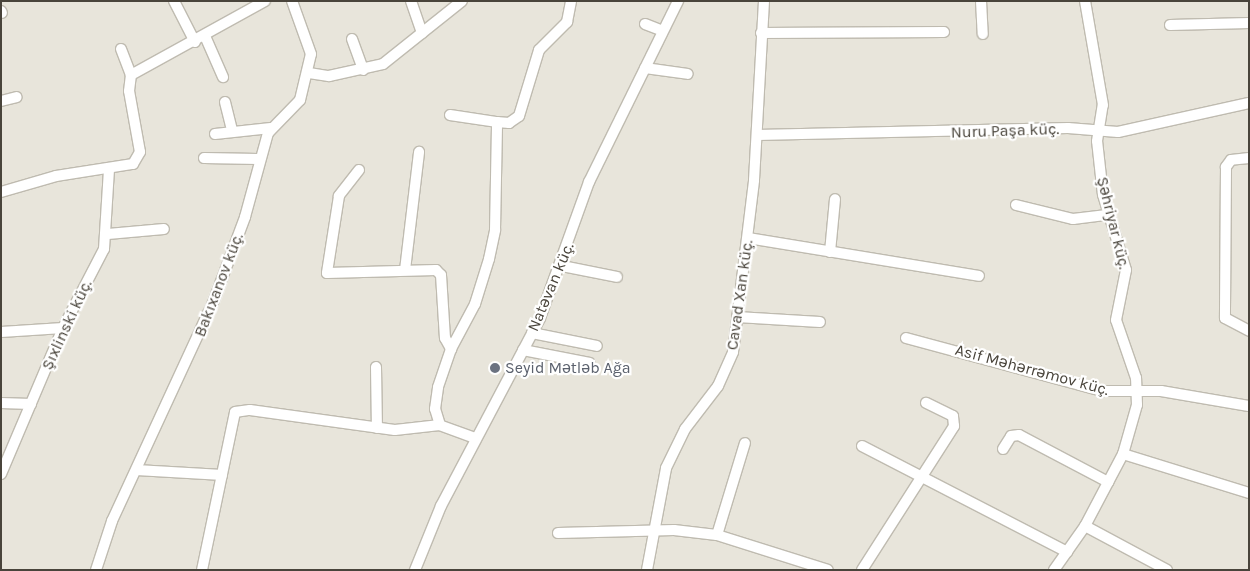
<!DOCTYPE html>
<html>
<head>
<meta charset="utf-8">
<style>
  body { margin:0 }
  #map { position:relative; width:1250px; height:571px; overflow:hidden; background:#f5f3ed; font-family:Karla,sans-serif }
  div>[style] { position:absolute }
  [style*='--x'] { left:calc(var(--x)*1px); top:calc(var(--y)*1px); width:calc(var(--w)*1px); rotate:calc(var(--a)*1deg) }
  .residential>* { inset:0; background:#e8e5db; transform-origin:0 0 }
  .roads { filter:drop-shadow(1px 0 #bfbbb0) drop-shadow(-1px 0 #bfbbb0) drop-shadow(0 1px #bfbbb0) drop-shadow(0 -1px #bfbbb0) }
  .street>* { height:10px; margin:-5px; padding:0 5px; transform-origin:5px; border-radius:5px; background:#fff }
  .dots>* { width:14px; height:14px; translate:-50% -50%; box-sizing:border-box; border:2px solid #fff; border-radius:50% }
  span { translate:-50% -50%; white-space:nowrap; text-align:center; line-height:1.15; -webkit-text-stroke:4.5px #fff; paint-order:stroke }
  .street-label { font-size:16px; color:#49443b }
  .worship-label { font-size:16px; color:#5b616d }
  .left { translate:0 -50%; text-align:left }
  .frame { position:absolute; inset:0; border:2px solid #49443b; pointer-events:none }
</style>
</head>
<body>
<div id="map">
  <div class="residential">
    <i style="left:1px;top:1px;width:1248px;height:569px"></i>
  </div>
  <div class="roads">
    <div class="street">
      <i style="--x:174;--y:1;--w:46;--a:62.9"></i>
      <i style="--x:411;--y:1;--w:34;--a:71"></i>
      <i style="--x:981;--y:1;--w:33;--a:87"></i>
      <i style="--x:1;--y:11;--w:2;--a:63"></i>
      <i style="--x:645;--y:24;--w:19;--a:21"></i>
      <i style="--x:1170;--y:25;--w:79;--a:-1.5"></i>
      <i style="--x:761;--y:33;--w:183;--a:-0.3"></i>
      <i style="--x:205;--y:36;--w:45;--a:66.3"></i>
      <i style="--x:352;--y:39;--w:33;--a:70"></i>
      <i style="--x:121;--y:49;--w:28;--a:69"></i>
      <i style="--x:645;--y:68;--w:43;--a:7.9"></i>
      <i style="--x:309;--y:73;--w:20;--a:9"></i>
      <i style="--x:329;--y:76;--w:55;--a:-12.5"></i>
      <i style="--x:383;--y:64;--w:101;--a:-38.6"></i>
      <i style="--x:1;--y:101;--w:16;--a:-14"></i>
      <i style="--x:225;--y:102;--w:30;--a:76"></i>
      <i style="--x:450;--y:115;--w:48;--a:8.5"></i>
      <i style="--x:215;--y:134;--w:56;--a:-6.1"></i>
      <i style="--x:757;--y:135;--w:311;--a:-1.3"></i>
      <i style="--x:1068;--y:128;--w:50;--a:4.6"></i>
      <i style="--x:1118;--y:132;--w:134;--a:-12.5"></i>
      <i style="--x:204;--y:158;--w:54;--a:1.1"></i>
      <i style="--x:1249;--y:158;--w:18;--a:174"></i>
      <i style="--x:1231;--y:160;--w:9;--a:126"></i>
      <i style="--x:1226;--y:167;--w:151;--a:90.4"></i>
      <i style="--x:1225;--y:318;--w:27;--a:28"></i>
      <i style="--x:359;--y:170;--w:33;--a:128"></i>
      <i style="--x:339;--y:196;--w:78;--a:98.9"></i>
      <i style="--x:327;--y:273;--w:109;--a:-1.6"></i>
      <i style="--x:436;--y:270;--w:7;--a:45"></i>
      <i style="--x:441;--y:275;--w:63;--a:86.4"></i>
      <i style="--x:445;--y:338;--w:13;--a:61"></i>
      <i style="--x:1;--y:192;--w:57;--a:-16.2"></i>
      <i style="--x:56;--y:176;--w:78;--a:-8.9"></i>
      <i style="--x:133;--y:164;--w:14;--a:-60"></i>
      <i style="--x:140;--y:152;--w:62;--a:-100.2"></i>
      <i style="--x:129;--y:91;--w:16;--a:-83"></i>
      <i style="--x:131;--y:75;--w:153;--a:-28.9"></i>
      <i style="--x:1016;--y:205;--w:59;--a:13.8"></i>
      <i style="--x:1073;--y:219;--w:34;--a:-7"></i>
      <i style="--x:108;--y:234;--w:56;--a:-5.1"></i>
      <i style="--x:748;--y:238;--w:234;--a:9.3"></i>
      <i style="--x:830;--y:252;--w:53;--a:-84.6"></i>
      <i style="--x:562;--y:266;--w:56;--a:11.3"></i>
      <i style="--x:405;--y:270;--w:119;--a:-83.2"></i>
      <i style="--x:737;--y:317;--w:83;--a:3.4"></i>
      <i style="--x:1;--y:332;--w:62;--a:-3.7"></i>
      <i style="--x:532;--y:333;--w:66;--a:11.3"></i>
      <i style="--x:906;--y:338;--w:204;--a:15.1"></i>
      <i style="--x:1103;--y:391;--w:58;--a:0"></i>
      <i style="--x:1161;--y:391;--w:89;--a:9.7"></i>
      <i style="--x:523;--y:350;--w:68;--a:11"></i>
      <i style="--x:376;--y:367;--w:61;--a:89.1"></i>
      <i style="--x:1;--y:403;--w:30;--a:2"></i>
      <i style="--x:475;--y:438;--w:37;--a:-160"></i>
      <i style="--x:440;--y:425;--w:17;--a:-107"></i>
      <i style="--x:435;--y:409;--w:22;--a:-82"></i>
      <i style="--x:438;--y:387;--w:40;--a:-71.1"></i>
      <i style="--x:451;--y:349;--w:51;--a:-61.9"></i>
      <i style="--x:475;--y:304;--w:47;--a:-72.7"></i>
      <i style="--x:489;--y:259;--w:30;--a:-78"></i>
      <i style="--x:495;--y:230;--w:108;--a:-88.9"></i>
      <i style="--x:497;--y:122;--w:12;--a:5"></i>
      <i style="--x:509;--y:123;--w:12;--a:-35"></i>
      <i style="--x:519;--y:116;--w:69;--a:-73.1"></i>
      <i style="--x:539;--y:50;--w:40;--a:-45"></i>
      <i style="--x:567;--y:22;--w:21;--a:-79"></i>
      <i style="--x:862;--y:446;--w:231;--a:27.3"></i>
      <i style="--x:1003;--y:449;--w:15;--a:-58"></i>
      <i style="--x:1011;--y:436;--w:8;--a:-7"></i>
      <i style="--x:1019;--y:435;--w:101;--a:27.8"></i>
      <i style="--x:1123;--y:454;--w:132;--a:17.2"></i>
      <i style="--x:137;--y:470;--w:85;--a:3.4"></i>
      <i style="--x:1;--y:474;--w:159;--a:-67"></i>
      <i style="--x:63;--y:328;--w:89;--a:-62.6"></i>
      <i style="--x:104;--y:249;--w:79;--a:-86.4"></i>
      <i style="--x:1085;--y:526;--w:93;--a:28.2"></i>
      <i style="--x:558;--y:533;--w:116;--a:-1.5"></i>
      <i style="--x:674;--y:530;--w:43;--a:6.6"></i>
      <i style="--x:717;--y:535;--w:116;--a:17.5"></i>
      <i style="--x:717;--y:535;--w:96;--a:-73.1"></i>
      <i style="--x:96;--y:570;--w:52;--a:-71.9"></i>
      <i style="--x:112;--y:521;--w:243;--a:-65.2"></i>
      <i style="--x:214;--y:300;--w:89;--a:-69.5"></i>
      <i style="--x:245;--y:217;--w:87;--a:-74.7"></i>
      <i style="--x:268;--y:133;--w:46;--a:-45.9"></i>
      <i style="--x:300;--y:100;--w:47;--a:-76.6"></i>
      <i style="--x:311;--y:54;--w:56;--a:-109.7"></i>
      <i style="--x:202;--y:570;--w:161;--a:-78.2"></i>
      <i style="--x:235;--y:412;--w:15;--a:-8"></i>
      <i style="--x:250;--y:410;--w:146;--a:7.9"></i>
      <i style="--x:395;--y:430;--w:45;--a:-6.3"></i>
      <i style="--x:415;--y:570;--w:69;--a:-67.9"></i>
      <i style="--x:441;--y:506;--w:212;--a:-62.2"></i>
      <i style="--x:540;--y:318;--w:145;--a:-70.2"></i>
      <i style="--x:589;--y:182;--w:202;--a:-63.8"></i>
      <i style="--x:647;--y:570;--w:104;--a:-79.4"></i>
      <i style="--x:666;--y:468;--w:43;--a:-64"></i>
      <i style="--x:685;--y:429;--w:54;--a:-52.5"></i>
      <i style="--x:718;--y:386;--w:37;--a:-66"></i>
      <i style="--x:733;--y:352;--w:173;--a:-83"></i>
      <i style="--x:754;--y:180;--w:179;--a:-86.8"></i>
      <i style="--x:862;--y:570;--w:171;--a:-57.4"></i>
      <i style="--x:954;--y:426;--w:10;--a:-96"></i>
      <i style="--x:953;--y:416;--w:30;--a:-154"></i>
      <i style="--x:1054;--y:570;--w:54;--a:-54.8"></i>
      <i style="--x:1085;--y:526;--w:81;--a:-62.2"></i>
      <i style="--x:1123;--y:454;--w:51;--a:-74.1"></i>
      <i style="--x:1137;--y:405;--w:27;--a:-92"></i>
      <i style="--x:1136;--y:378;--w:61;--a:-109"></i>
      <i style="--x:1116;--y:320;--w:51;--a:-78.7"></i>
      <i style="--x:1126;--y:270;--w:78;--a:-107"></i>
      <i style="--x:1103;--y:195;--w:54;--a:-96.3"></i>
      <i style="--x:1097;--y:141;--w:36;--a:-81"></i>
      <i style="--x:1103;--y:105;--w:106;--a:-99.8"></i>
    </div>
  </div>
  <div class="dots">
    <i style="left:495px;top:368px;background:#6b7280"></i>
  </div>
  <div class="street-label">
    <span style="left:1005px;top:131px;rotate:-2deg">Nuru Paşa küç.</span>
    <span style="left:1113px;top:223px;rotate:76deg">Şəhriyar küç.</span>
    <span style="left:219px;top:285px;rotate:-69deg">Bakıxanov küç.</span>
    <span style="left:551px;top:287px;rotate:-67deg">Natəvan küç.</span>
    <span style="left:740px;top:295px;rotate:-82deg">Cavad Xan küç.</span>
    <span style="left:67px;top:325px;rotate:-65deg">Şıxlinski küç.</span>
    <span style="left:1032px;top:370px;rotate:15deg">Asif Məhərrəmov küç.</span>
  </div>
  <div class="worship-label">
    <span class="left" style="left:505px;top:368px">Seyid Mətləb Ağa</span>
  </div>
  <div class="frame"></div>
</div>
</body>
</html>
